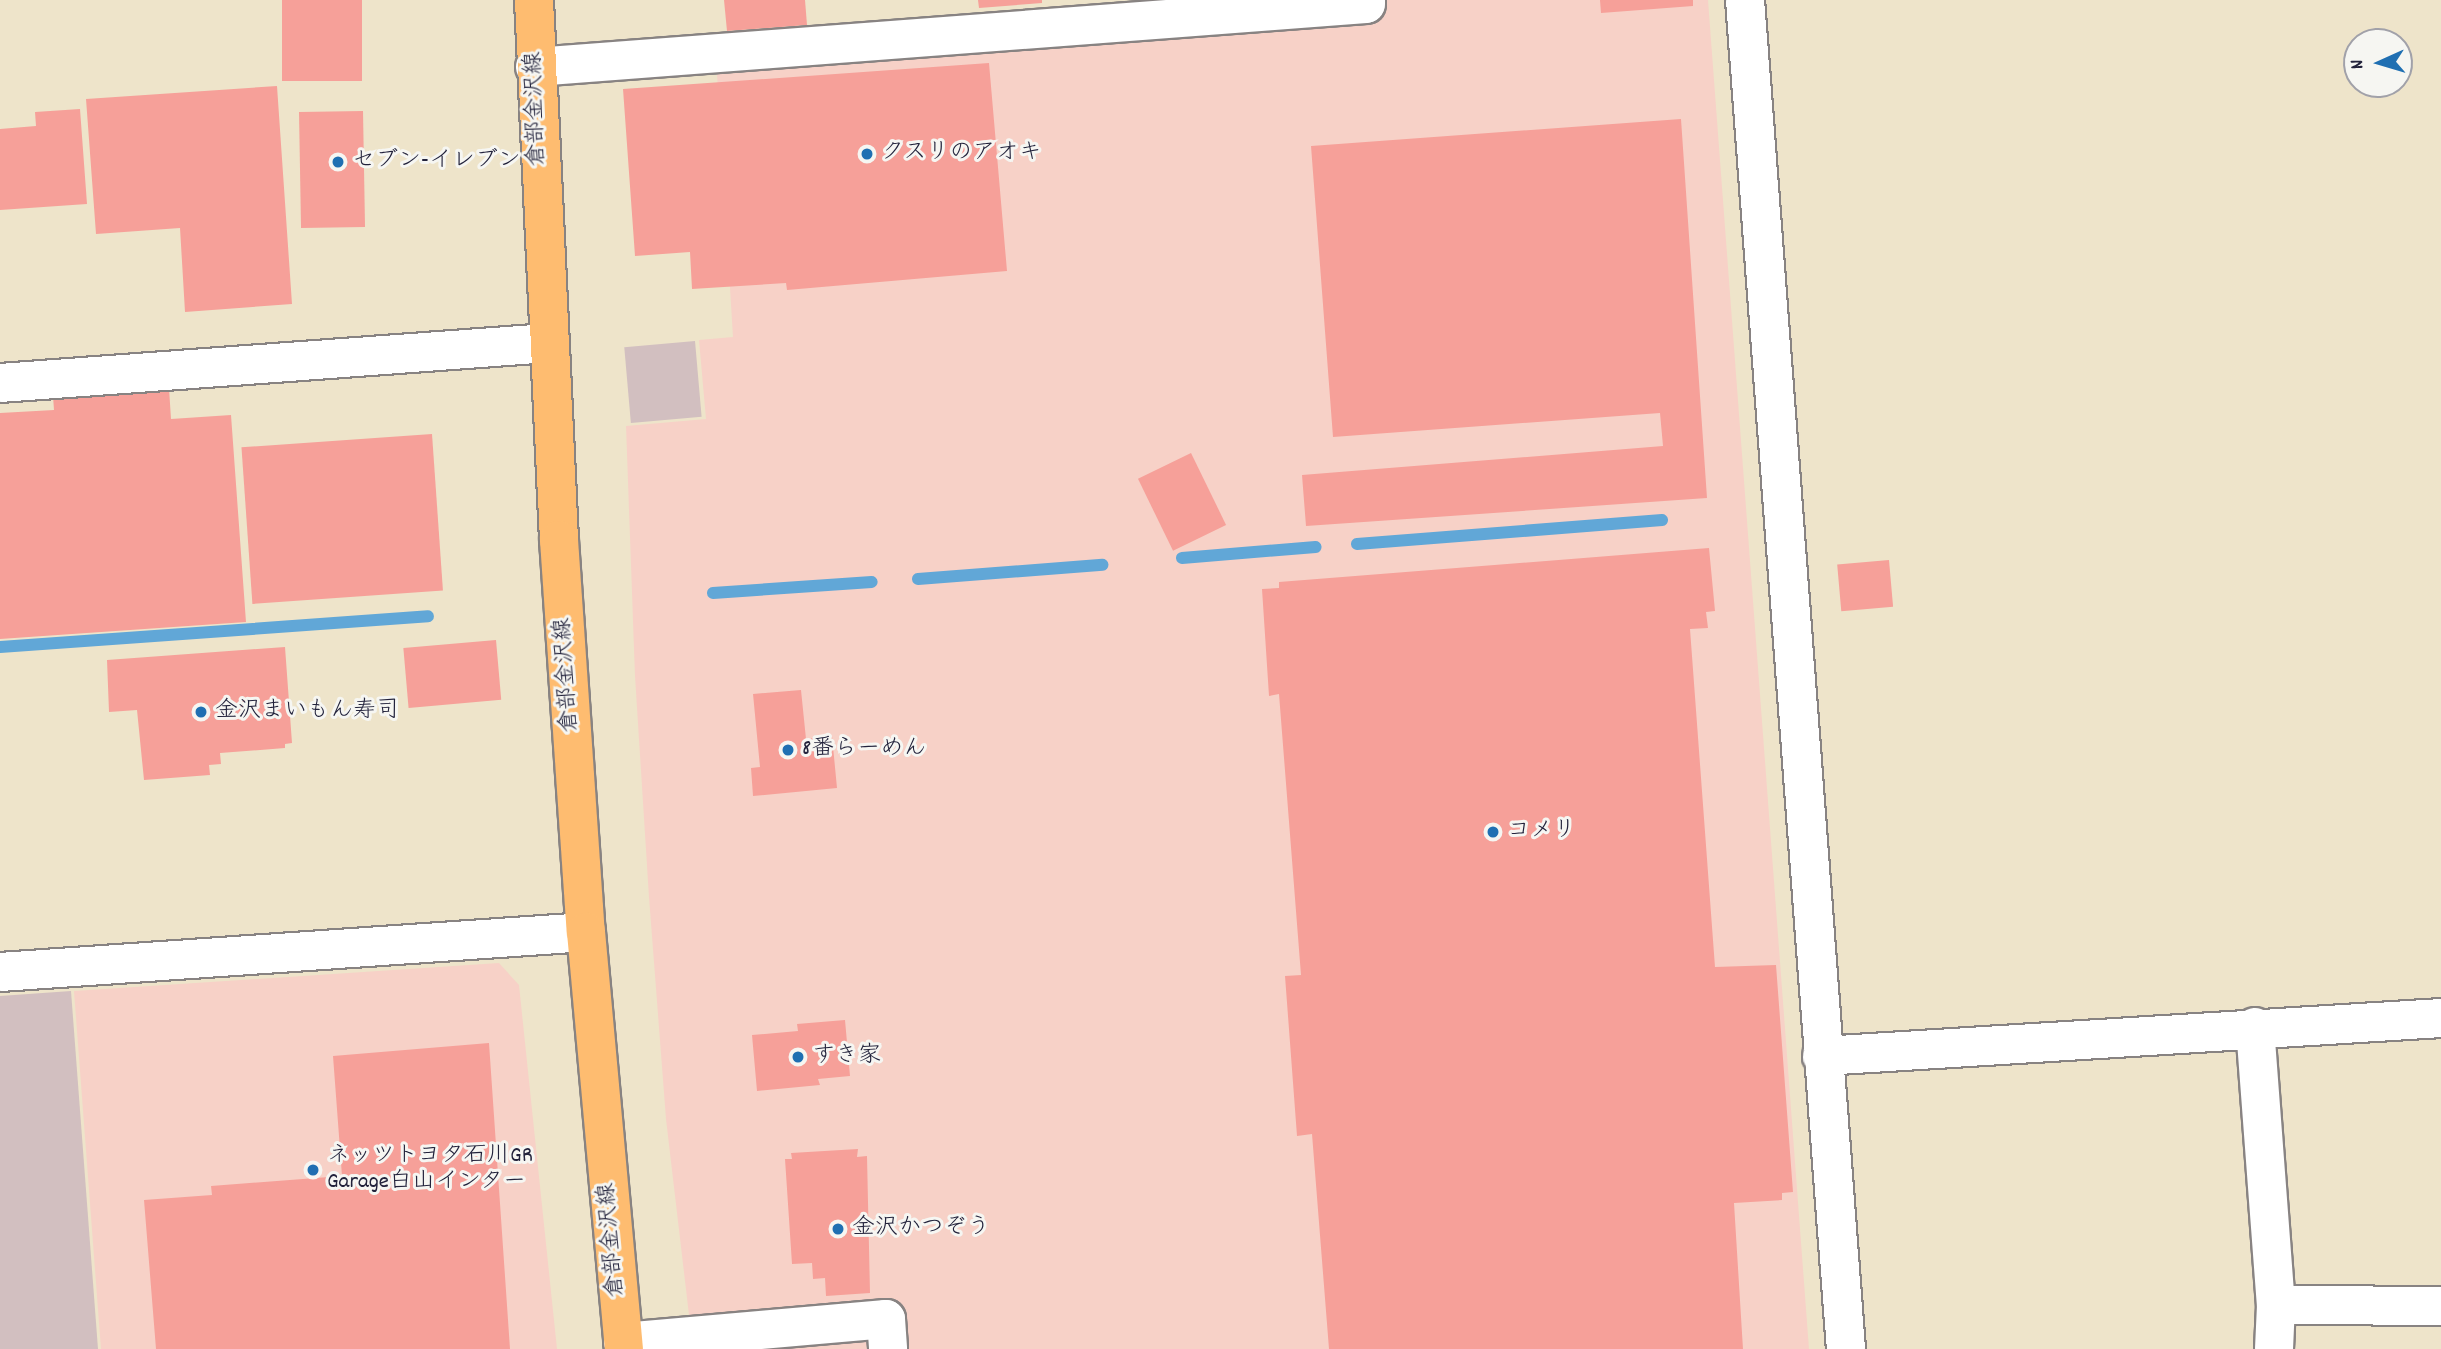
<!DOCTYPE html>
<html>
<head>
<meta charset="utf-8">
<style>
  body { margin:0 }
  #map { position:relative; width:2441px; height:1349px; overflow:hidden; background:#eee4ca; font-family:Dekko,"Klee One",sans-serif }
  div>[style] { position:absolute }
  [style*='--x'] { left:calc(var(--x)*1px); top:calc(var(--y)*1px); width:calc(var(--w)*1px); rotate:calc(var(--a)*1deg) }
  .built>* { inset:0; background:#f7d1c7 }
  .industrial>* { inset:0; background:#d2bfc0; transform-origin:0 0 }
  .stream>* { height:12px; margin:-6px; padding:0 6px; transform-origin:6px; border-radius:6px; background:#61a7d7 }
  .building>* { inset:0; background:#f6a099; transform-origin:0 0 }
  .roads { filter:drop-shadow(2px 0 #888382) drop-shadow(-2px 0 #888382) drop-shadow(0 2px #888382) drop-shadow(0 -2px #888382) }
  .minor>* { height:38px; margin:-19px; padding:0 19px; transform-origin:19px; border-radius:19px; background:#fff }
  .major>* { height:38px; margin:-19px; padding:0 19px; transform-origin:19px; border-radius:19px; background:#febc70 }
  .dots>* { width:19px; height:19px; translate:-50% -50%; box-sizing:border-box; border:4px solid #f6f6f2; border-radius:50% }
  span { translate:-50% -50%; white-space:nowrap; text-align:center; line-height:1.15; -webkit-text-stroke:6px #f6f6f2; paint-order:stroke }
  .street-label { font-size:23px; color:#22223b }
  .poi-label { font-size:23px; color:#22223b }
  .left { translate:0 -50%; text-align:left }
  .north { position:absolute; left:2343px; top:28px; width:70px; height:70px; box-sizing:border-box; background:#f6f6f2; border:2px solid #a1a1a9; border-radius:50%; rotate:266deg; font-size:19px; font-weight:700; line-height:28px; text-align:center; color:#22223b }
  .north::after { content:''; display:block; margin:auto; width:24px; height:32px; background:#1f6fb2; clip-path:polygon(50% 0,100% 100%,50% 72%,0 100%) }
</style>
</head>
<body>
<div id="map">
  <div class="built">
    <i style="clip-path:polygon(1381px 0,1708px 0,1809px 1349px,693px 1349px,666px 1119px,649px 897px,635px 676px,626px 426px,706px 419px,699px 340px,733px 337px,717px 74px,1382px 19px)"></i>
    <i style="clip-path:polygon(499px 963px,519px 985px,557px 1349px,101px 1349px,74px 991px)"></i>
  </div>
  <div class="industrial">
    <i style="left:695px;top:341px;width:76px;height:71px;rotate:85deg"></i>
    <i style="clip-path:polygon(71px 991px,98px 1349px,0 1349px,0 996px)"></i>
  </div>
  <div class="stream">
    <i style="--x:1357;--y:544;--w:306;--a:-4.5"></i>
    <i style="--x:1182;--y:558;--w:134;--a:-4.7"></i>
    <i style="--x:918;--y:579;--w:185;--a:-4.4"></i>
    <i style="--x:713;--y:593;--w:159;--a:-4"></i>
    <i style="--x:0;--y:647;--w:429;--a:-4.1"></i>
  </div>
  <div class="building">
    <i style="left:282px;top:0;width:80px;height:81px"></i>
    <i style="clip-path:polygon(724px 0,805px 0,807px 25px,727px 31px)"></i>
    <i style="clip-path:polygon(978px 0,1042px 0,1042px 3px,979px 8px)"></i>
    <i style="clip-path:polygon(1600px 0,1693px 0,1693px 6px,1601px 13px)"></i>
    <i style="clip-path:polygon(989px 63px,1007px 271px,787px 290px,786px 283px,692px 289px,690px 252px,635px 256px,623px 89px)"></i>
    <i style="clip-path:polygon(277px 86px,292px 304px,185px 312px,180px 228px,96px 234px,86px 99px)"></i>
    <i style="clip-path:polygon(80px 109px,87px 204px,0 210px,0 129px,36px 126px,35px 112px)"></i>
    <i style="left:363px;top:111px;width:116px;height:64px;rotate:89deg"></i>
    <i style="clip-path:polygon(1681px 119px,1707px 498px,1306px 526px,1302px 475px,1663px 446px,1660px 413px,1333px 437px,1311px 146px)"></i>
    <i style="clip-path:polygon(169px 388px,171px 419px,231px 415px,246px 622px,0 639px,0 413px,54px 410px,53px 396px)"></i>
    <i style="left:432px;top:434px;width:157px;height:191px;rotate:86deg"></i>
    <i style="left:1191px;top:453px;width:80px;height:59px;rotate:64deg"></i>
    <i style="clip-path:polygon(1709px 548px,1715px 611px,1706px 612px,1708px 628px,1690px 629px,1715px 967px,1776px 965px,1793px 1192px,1782px 1193px,1782px 1200px,1734px 1203px,1743px 1349px,1329px 1349px,1312px 1134px,1297px 1136px,1285px 976px,1301px 975px,1279px 694px,1269px 696px,1262px 589px,1279px 588px,1279px 582px)"></i>
    <i style="left:1889px;top:560px;width:47px;height:52px;rotate:85deg"></i>
    <i style="left:496px;top:640px;width:60px;height:93px;rotate:85deg"></i>
    <i style="clip-path:polygon(285px 647px,292px 743px,285px 744px,285px 748px,220px 753px,221px 764px,209px 765px,210px 775px,144px 780px,137px 710px,109px 712px,107px 660px)"></i>
    <i style="clip-path:polygon(801px 690px,806px 739px,832px 736px,837px 788px,753px 796px,751px 768px,760px 767px,753px 694px)"></i>
    <i style="clip-path:polygon(845px 1020px,850px 1076px,818px 1079px,820px 1085px,757px 1091px,752px 1035px,798px 1031px,797px 1024px)"></i>
    <i style="clip-path:polygon(489px 1043px,510px 1349px,156px 1349px,144px 1200px,212px 1195px,211px 1186px,342px 1176px,333px 1056px)"></i>
    <i style="clip-path:polygon(858px 1149px,857px 1157px,867px 1156px,870px 1293px,826px 1296px,825px 1278px,813px 1279px,812px 1263px,792px 1264px,785px 1159px,792px 1159px,791px 1153px)"></i>
  </div>
  <div class="roads">
    <div class="minor">
      <i style="--x:1745;--y:0;--w:1353;--a:85.72"></i>
      <i style="--x:535;--y:67;--w:833;--a:-4.34"></i>
      <i style="--x:1366;--y:4;--w:4;--a:-90"></i>
      <i style="--x:0;--y:383;--w:549;--a:-4.17"></i>
      <i style="--x:0;--y:972;--w:587;--a:-3.9"></i>
      <i style="--x:2255;--y:1027;--w:279;--a:85.7"></i>
      <i style="--x:2276;--y:1305;--w:44;--a:92.6"></i>
      <i style="--x:1822;--y:1056;--w:620;--a:-3.51"></i>
      <i style="--x:2276;--y:1305;--w:165;--a:0.3"></i>
      <i style="--x:623;--y:1342;--w:264;--a:-5"></i>
      <i style="--x:886;--y:1319;--w:30;--a:86"></i>
    </div>
    <div class="major">
      <i style="--x:534;--y:0;--w:541;--a:87.35"></i>
      <i style="--x:559;--y:540;--w:393;--a:86.1"></i>
      <i style="--x:586;--y:932;--w:419;--a:84.8"></i>
    </div>
  </div>
  <div class="dots">
    <i style="left:867px;top:154px;background:#1f6fb2"></i>
    <i style="left:338px;top:162px;background:#1f6fb2"></i>
    <i style="left:201px;top:712px;background:#1f6fb2"></i>
    <i style="left:788px;top:750px;background:#1f6fb2"></i>
    <i style="left:1493px;top:832px;background:#1f6fb2"></i>
    <i style="left:798px;top:1057px;background:#1f6fb2"></i>
    <i style="left:313px;top:1170px;background:#1f6fb2"></i>
    <i style="left:838px;top:1229px;background:#1f6fb2"></i>
  </div>
  <div class="street-label">
    <span style="left:537px;top:109px;rotate:-92deg">倉部金沢線</span>
    <span style="left:568px;top:675px;rotate:-94deg">倉部金沢線</span>
    <span style="left:613px;top:1240px;rotate:-95deg">倉部金沢線</span>
  </div>
  <div class="poi-label">
    <span class="left" style="left:881px;top:154px">クスリのアオキ</span>
    <span class="left" style="left:352px;top:162px">セブン-イレブン</span>
    <span class="left" style="left:215px;top:712px">金沢まいもん寿司</span>
    <span class="left" style="left:802px;top:750px">8番らーめん</span>
    <span class="left" style="left:1507px;top:832px">コメリ</span>
    <span class="left" style="left:812px;top:1057px">すき家</span>
    <span class="left" style="left:327px;top:1170px">ネッツトヨタ石川GR<br>Garage白山インター</span>
    <span class="left" style="left:852px;top:1229px">金沢かつぞう</span>
  </div>
  <div class="north">N</div>
</div>
</body>
</html>
